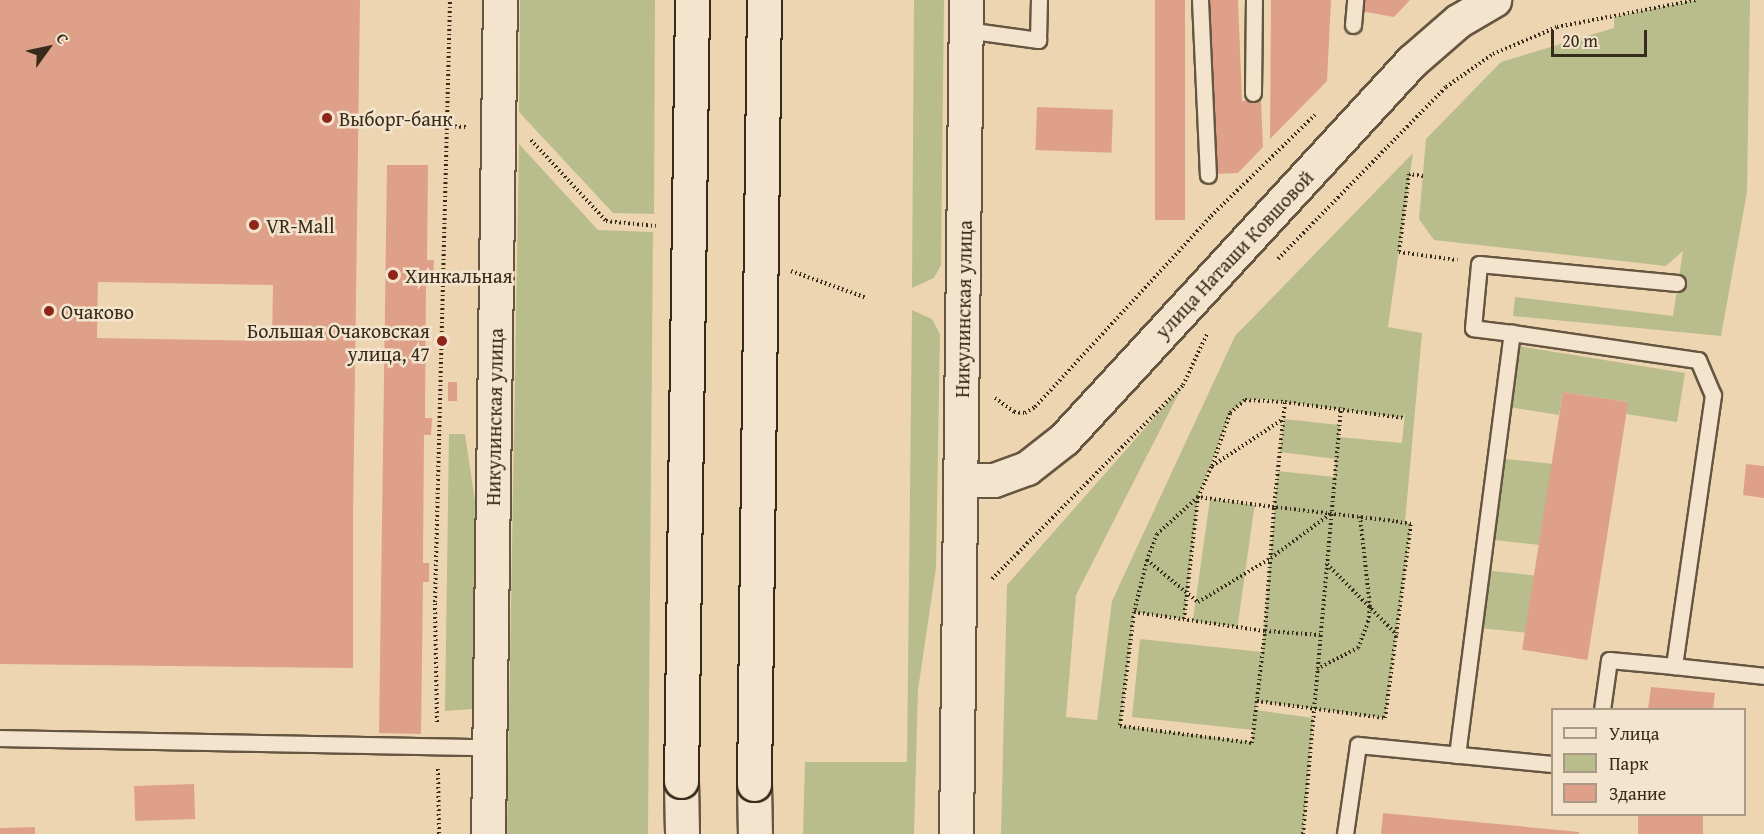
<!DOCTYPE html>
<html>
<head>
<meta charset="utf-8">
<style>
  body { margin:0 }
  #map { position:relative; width:1764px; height:834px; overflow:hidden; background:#eed5b2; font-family:"Gentium Book Plus",serif }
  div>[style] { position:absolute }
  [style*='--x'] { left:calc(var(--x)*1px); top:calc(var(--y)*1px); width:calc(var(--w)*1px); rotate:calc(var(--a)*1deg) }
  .green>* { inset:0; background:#b9bd8c; transform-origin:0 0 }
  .building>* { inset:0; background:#dea089; transform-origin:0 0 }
  .path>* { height:4px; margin-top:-2px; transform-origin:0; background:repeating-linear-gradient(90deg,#372b1b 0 1.5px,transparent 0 4.5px) }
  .roads { filter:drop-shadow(2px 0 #655641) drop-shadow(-2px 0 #655641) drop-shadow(0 2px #655641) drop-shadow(0 -2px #655641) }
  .service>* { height:15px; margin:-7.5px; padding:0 7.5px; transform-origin:7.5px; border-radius:7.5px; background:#f4e4cd }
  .tertiary>* { height:33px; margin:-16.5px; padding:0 16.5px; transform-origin:16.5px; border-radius:16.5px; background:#f4e4cd }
  .secondary>* { height:33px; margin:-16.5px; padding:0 16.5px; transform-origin:16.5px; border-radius:16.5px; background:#f4e4cd }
  .bridges { filter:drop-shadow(2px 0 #372b1b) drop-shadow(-2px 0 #372b1b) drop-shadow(0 2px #372b1b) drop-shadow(0 -2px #372b1b) }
  .secondary-bridge>* { height:33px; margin:-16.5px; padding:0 16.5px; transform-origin:16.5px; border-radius:16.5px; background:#f4e4cd }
  .dots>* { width:16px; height:16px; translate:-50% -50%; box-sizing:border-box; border:3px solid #f4e4cd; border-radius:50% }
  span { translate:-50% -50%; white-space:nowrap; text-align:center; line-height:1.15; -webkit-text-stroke:5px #f4e4cd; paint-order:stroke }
  .poi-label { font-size:20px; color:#372b1b }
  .left { translate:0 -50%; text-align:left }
  .right { translate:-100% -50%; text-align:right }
  .street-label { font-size:20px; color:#372b1b }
  .legend { position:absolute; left:1551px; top:708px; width:195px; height:108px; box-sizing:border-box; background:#f4e4cd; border:2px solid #a89a86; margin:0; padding:8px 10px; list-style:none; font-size:18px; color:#372b1b }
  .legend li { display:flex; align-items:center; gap:12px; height:30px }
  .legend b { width:30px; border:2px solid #a89a86 }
  .north { position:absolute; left:18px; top:18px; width:60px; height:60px; -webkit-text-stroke:4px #f4e4cd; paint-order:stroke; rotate:57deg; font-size:16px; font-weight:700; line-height:24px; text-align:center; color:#372b1b }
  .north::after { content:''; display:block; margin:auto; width:21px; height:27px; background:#372b1b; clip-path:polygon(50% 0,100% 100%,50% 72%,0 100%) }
  .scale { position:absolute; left:1551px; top:30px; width:96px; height:27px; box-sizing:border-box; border:3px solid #372b1b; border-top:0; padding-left:8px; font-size:18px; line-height:21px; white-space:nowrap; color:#372b1b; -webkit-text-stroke:4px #f4e4cd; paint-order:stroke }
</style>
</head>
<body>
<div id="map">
  <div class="green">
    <i style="clip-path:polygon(520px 0,655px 0,654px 214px,613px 213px,519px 112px)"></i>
    <i style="clip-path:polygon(914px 0,944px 0,941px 265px,934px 278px,912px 288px)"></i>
    <i style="clip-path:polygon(1696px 0,1750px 0,1747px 192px,1721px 336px,1513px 316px,1515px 297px,1673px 316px,1683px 251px,1666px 266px,1434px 240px,1419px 219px,1426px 139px,1501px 62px,1614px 28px,1614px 17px)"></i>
    <i style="clip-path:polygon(519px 144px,598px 230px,653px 232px,648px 834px,507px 834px)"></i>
    <i style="clip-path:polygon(evenodd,1413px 153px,1388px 327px,1422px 333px,1405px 522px,1411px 524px,1385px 718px,1257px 701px,1256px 710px,1313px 718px,1303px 834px,1001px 834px,1007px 585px,1183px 385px,1076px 595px,1066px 717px,1097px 720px,1112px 601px,1235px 336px,1413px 153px,1265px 399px,1403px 418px,1405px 412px,1402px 443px,1339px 437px,1340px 425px,1284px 419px,1280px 452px,1336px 459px,1334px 477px,1278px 471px,1262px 652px,1140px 639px,1132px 717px,1253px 730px,1252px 742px,1120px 726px,1134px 612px,1184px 619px,1198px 497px,1230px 413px,1245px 400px,1265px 399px)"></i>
    <i style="clip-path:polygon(912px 310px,932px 319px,940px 334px,936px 568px,918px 690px,914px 834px,803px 834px,805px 762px,907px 762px)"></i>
    <i style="clip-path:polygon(1512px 345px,1685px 373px,1677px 422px,1626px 414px,1627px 402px,1563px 392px,1559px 415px,1503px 406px)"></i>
    <i style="clip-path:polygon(449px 434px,465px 434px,475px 501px,472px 709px,445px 711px)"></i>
    <i style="left:1497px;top:458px;width:57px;height:82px;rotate:6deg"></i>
    <i style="left:1210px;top:499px;width:45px;height:123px;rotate:8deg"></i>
    <i style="left:1483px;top:570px;width:59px;height:58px;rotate:6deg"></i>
  </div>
  <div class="building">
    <i style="clip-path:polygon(evenodd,0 0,360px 0,353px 522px,353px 668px,0 664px,0 0,98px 282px,273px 285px,272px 341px,97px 338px,98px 282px)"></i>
    <i style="left:1155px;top:0;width:30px;height:220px"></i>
    <i style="clip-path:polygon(1209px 0,1238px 0,1242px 101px,1261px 101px,1263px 147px,1238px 173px,1215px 174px)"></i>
    <i style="clip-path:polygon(1271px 0,1331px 0,1327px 81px,1270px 139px)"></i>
    <i style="clip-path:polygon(1362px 0,1410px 0,1394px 17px,1360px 11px)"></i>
    <i style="left:1037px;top:107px;width:76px;height:43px;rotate:2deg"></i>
    <i style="clip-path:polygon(387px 165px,428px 165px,427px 260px,434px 260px,433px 279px,426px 279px,425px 418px,432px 418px,431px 435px,424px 435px,423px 563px,429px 563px,429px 582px,423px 582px,421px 734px,379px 733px)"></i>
    <i style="left:448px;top:382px;width:9px;height:19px"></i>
    <i style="left:1563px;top:392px;width:66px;height:261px;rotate:9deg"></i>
    <i style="clip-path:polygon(1746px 464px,1764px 466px,1764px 498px,1743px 495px)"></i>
    <i style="clip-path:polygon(1651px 687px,1715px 693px,1713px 710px,1648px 710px)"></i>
    <i style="left:194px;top:784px;width:35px;height:60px;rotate:88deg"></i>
    <i style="clip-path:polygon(1383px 813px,1579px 832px,1579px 834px,1381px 834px)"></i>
    <i style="left:1638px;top:814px;width:65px;height:20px"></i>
    <i style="clip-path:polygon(35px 827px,35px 834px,0 834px,0 828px)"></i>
  </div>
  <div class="path">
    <i style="--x:446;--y:126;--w:20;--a:3"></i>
    <i style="--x:531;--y:140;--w:110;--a:47.2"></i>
    <i style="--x:606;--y:221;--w:50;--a:5.7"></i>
    <i style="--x:1423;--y:176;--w:14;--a:-172"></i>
    <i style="--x:1409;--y:174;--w:79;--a:97.3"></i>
    <i style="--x:1399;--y:252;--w:59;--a:7.9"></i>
    <i style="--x:1278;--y:259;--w:240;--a:-45.7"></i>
    <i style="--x:1446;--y:87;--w:57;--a:-35.1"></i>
    <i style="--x:1493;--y:54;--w:69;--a:-22.9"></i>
    <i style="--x:1557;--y:27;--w:142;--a:-11"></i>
    <i style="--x:791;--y:271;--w:81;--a:19.6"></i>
    <i style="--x:995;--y:398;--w:24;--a:36"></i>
    <i style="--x:1014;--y:412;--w:11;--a:5"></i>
    <i style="--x:1025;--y:413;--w:12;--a:-31"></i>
    <i style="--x:1035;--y:407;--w:260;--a:-47.3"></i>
    <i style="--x:1211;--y:216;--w:145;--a:-44.2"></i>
    <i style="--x:1212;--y:466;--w:56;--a:-71.2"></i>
    <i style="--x:1230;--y:413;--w:20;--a:-41"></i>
    <i style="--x:1245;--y:400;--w:40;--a:2.9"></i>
    <i style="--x:1147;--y:560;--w:66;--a:39.5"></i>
    <i style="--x:1198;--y:602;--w:85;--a:-31.1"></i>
    <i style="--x:1271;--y:558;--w:74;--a:-36.7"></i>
    <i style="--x:1327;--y:564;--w:100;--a:45.4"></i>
    <i style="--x:992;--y:579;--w:272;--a:-45.4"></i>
    <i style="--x:1183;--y:385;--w:56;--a:-64.8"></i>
    <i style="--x:1134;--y:612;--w:115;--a:97"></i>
    <i style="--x:1120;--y:726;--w:133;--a:7.3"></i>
    <i style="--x:1252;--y:743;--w:113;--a:-83.4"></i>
    <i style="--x:1265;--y:631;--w:55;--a:4.2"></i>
    <i style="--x:1184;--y:619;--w:123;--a:-83.5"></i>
    <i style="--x:1198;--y:497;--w:34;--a:-66"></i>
    <i style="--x:1212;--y:466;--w:85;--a:-33.5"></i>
    <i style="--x:1317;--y:669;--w:46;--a:-27.1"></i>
    <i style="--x:1358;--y:648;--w:28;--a:-69"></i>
    <i style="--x:1368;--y:622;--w:15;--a:-82"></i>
    <i style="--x:1370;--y:607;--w:91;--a:-96.3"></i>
    <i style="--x:1257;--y:701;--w:129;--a:7.6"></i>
    <i style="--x:1385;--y:718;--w:196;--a:-82.4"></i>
    <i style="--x:1411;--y:524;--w:17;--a:-170"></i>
    <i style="--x:1394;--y:521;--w:121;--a:-173.3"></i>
    <i style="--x:1274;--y:507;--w:77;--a:-172.5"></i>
    <i style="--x:1198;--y:497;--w:55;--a:137.9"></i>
    <i style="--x:1157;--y:534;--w:28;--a:111"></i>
    <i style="--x:1147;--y:560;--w:54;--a:104"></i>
    <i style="--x:1134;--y:612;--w:132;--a:8.3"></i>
    <i style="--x:1265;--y:631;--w:124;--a:-85.8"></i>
    <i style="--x:1274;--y:507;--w:106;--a:-84"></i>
    <i style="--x:1285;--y:402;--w:120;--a:7.7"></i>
    <i style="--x:437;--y:722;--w:120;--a:-91"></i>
    <i style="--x:435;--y:602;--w:602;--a:-88.57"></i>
    <i style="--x:438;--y:769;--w:65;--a:89.1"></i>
    <i style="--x:1303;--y:834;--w:428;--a:-84.9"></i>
  </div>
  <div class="roads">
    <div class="service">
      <i style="--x:1200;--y:0;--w:175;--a:87.4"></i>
      <i style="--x:1353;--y:25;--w:25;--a:-85"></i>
      <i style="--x:966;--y:30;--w:73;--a:7.9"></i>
      <i style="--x:1038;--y:40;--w:40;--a:-88.6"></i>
      <i style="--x:1253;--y:93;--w:93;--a:-89.4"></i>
      <i style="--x:1512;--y:333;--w:39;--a:-173"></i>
      <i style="--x:1473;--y:328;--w:64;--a:-84.6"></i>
      <i style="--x:1479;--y:264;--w:199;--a:5.5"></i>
      <i style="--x:1674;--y:666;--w:91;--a:6.3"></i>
      <i style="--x:0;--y:738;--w:490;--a:1.1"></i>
      <i style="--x:1457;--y:755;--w:426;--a:-82.6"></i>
      <i style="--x:1512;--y:333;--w:188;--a:8.3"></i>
      <i style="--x:1698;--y:360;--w:38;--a:67"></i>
      <i style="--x:1713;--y:395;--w:274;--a:98.2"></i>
      <i style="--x:1674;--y:666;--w:65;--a:-174.7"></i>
      <i style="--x:1609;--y:660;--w:50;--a:98"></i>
      <i style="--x:1345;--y:834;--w:90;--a:-81.7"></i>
      <i style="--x:1358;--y:745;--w:195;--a:5.6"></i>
    </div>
    <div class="tertiary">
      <i style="--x:961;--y:480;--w:33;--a:0"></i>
      <i style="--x:994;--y:480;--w:35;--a:-20"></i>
      <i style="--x:1027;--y:468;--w:47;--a:-38.1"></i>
      <i style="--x:1064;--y:439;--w:514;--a:-47.37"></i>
      <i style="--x:1412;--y:61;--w:61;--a:-41"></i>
      <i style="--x:1458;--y:21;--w:42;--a:-30.3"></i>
      <i style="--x:488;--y:834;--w:834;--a:-89.18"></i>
      <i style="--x:956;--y:834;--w:834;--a:-89.31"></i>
    </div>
    <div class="secondary">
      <i style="--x:681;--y:781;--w:53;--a:88.9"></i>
      <i style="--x:754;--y:784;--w:50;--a:88.9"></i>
    </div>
  </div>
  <div class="bridges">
    <div class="secondary-bridge">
      <i style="--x:681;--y:781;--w:781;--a:-89.19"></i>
      <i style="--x:754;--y:784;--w:784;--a:-89.27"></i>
    </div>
  </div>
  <div class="dots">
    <i style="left:327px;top:118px;background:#8f2418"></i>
    <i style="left:254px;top:225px;background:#8f2418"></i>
    <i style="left:393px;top:275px;background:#8f2418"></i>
    <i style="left:49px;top:311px;background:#8f2418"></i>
    <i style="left:442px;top:341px;background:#8f2418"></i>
  </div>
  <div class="poi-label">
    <span class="left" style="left:339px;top:118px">Выборг-банк</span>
    <span class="left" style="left:266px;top:225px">VR-Mall</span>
    <span class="left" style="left:405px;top:275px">Хинкальная</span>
    <span class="left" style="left:61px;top:311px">Очаково</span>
    <span class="right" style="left:430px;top:342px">Большая Очаковская<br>улица, 47</span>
  </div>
  <div class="street-label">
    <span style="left:1234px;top:254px;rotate:-47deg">улица Наташи Ковшовой</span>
    <span style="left:963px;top:309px;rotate:-89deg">Никулинская улица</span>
    <span style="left:494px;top:417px;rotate:-89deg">Никулинская улица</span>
  </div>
  <ul class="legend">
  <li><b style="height:8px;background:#f4e4cd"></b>Улица</li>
  <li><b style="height:16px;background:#b9bd8c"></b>Парк</li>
  <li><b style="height:16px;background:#dea089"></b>Здание</li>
  </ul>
  <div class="north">С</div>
  <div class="scale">20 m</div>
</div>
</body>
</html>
